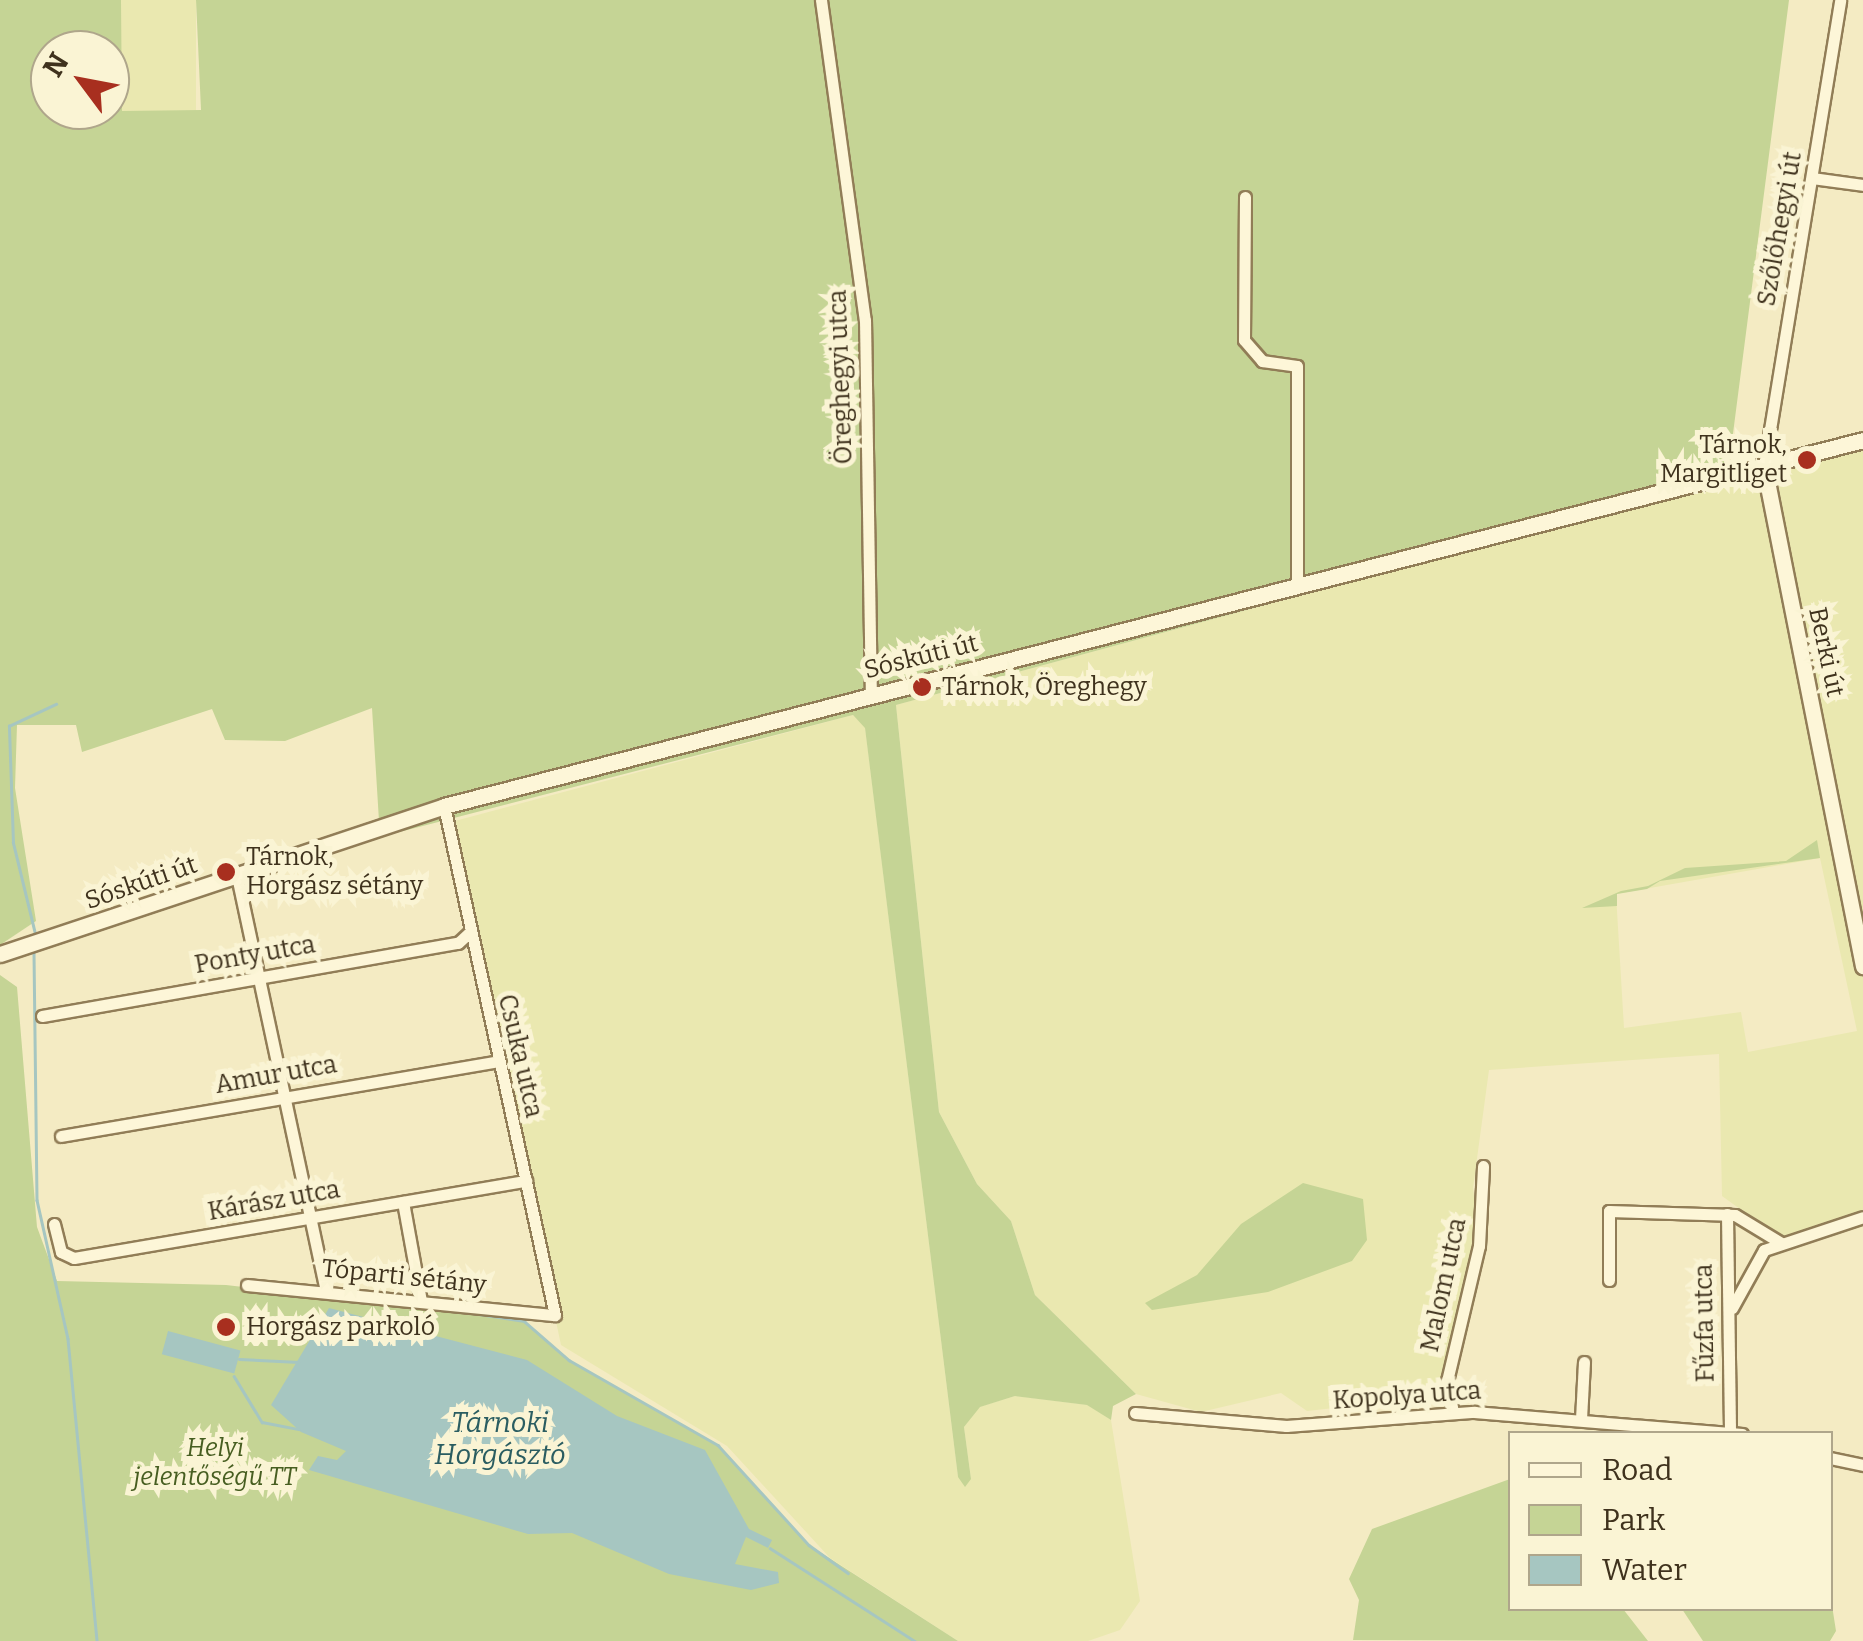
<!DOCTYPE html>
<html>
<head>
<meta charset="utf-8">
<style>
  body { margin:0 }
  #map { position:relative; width:1863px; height:1641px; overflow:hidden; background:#f4ebc3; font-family:Bitter,serif }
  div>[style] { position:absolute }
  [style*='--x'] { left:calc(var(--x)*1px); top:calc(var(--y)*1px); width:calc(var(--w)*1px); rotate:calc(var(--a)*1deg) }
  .farmland>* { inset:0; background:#eae8b0; transform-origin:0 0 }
  .green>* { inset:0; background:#c5d495 }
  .water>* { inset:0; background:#a6c6c1; transform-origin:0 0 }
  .stream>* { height:2.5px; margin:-1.25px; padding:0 1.25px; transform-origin:1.25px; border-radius:1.25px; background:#a6c6c1 }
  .roads { filter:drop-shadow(2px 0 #917d57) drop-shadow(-2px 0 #917d57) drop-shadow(0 2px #917d57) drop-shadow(0 -2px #917d57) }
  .street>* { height:11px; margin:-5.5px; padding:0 5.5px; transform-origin:5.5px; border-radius:5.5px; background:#fdf6d8 }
  .secondary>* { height:15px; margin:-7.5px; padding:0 7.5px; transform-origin:7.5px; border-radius:7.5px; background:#fdf6d8 }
  .dots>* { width:28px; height:28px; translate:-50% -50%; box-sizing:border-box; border:5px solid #faf4d4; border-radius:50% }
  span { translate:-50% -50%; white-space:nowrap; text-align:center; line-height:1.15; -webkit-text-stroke:10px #faf4d4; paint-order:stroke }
  .street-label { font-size:25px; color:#3f321d }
  .poi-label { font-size:25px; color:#3f321d }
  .right { translate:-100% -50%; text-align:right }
  .left { translate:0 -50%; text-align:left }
  .park-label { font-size:25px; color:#475e21; font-style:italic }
  .water-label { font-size:28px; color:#2a5d61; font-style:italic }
  .legend { position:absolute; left:1508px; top:1431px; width:325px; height:180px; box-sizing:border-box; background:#faf4d4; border:2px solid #afa68b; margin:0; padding:12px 18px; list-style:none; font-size:30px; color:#3f321d }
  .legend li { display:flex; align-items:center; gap:20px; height:50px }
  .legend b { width:50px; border:2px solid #afa68b }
  .north { position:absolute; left:30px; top:30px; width:100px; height:100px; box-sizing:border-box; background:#faf4d4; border:2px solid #afa68b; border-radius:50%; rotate:302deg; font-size:28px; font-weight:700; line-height:40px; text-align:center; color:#3f321d }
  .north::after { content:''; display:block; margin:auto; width:35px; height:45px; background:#a82f1f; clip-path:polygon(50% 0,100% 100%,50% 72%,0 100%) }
</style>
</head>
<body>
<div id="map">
  <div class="farmland">
    <i style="left:121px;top:0;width:75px;height:111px"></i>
    <i style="clip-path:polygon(evenodd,1863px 444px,1863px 1214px,1780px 1238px,1722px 1196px,1719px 1054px,1489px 1070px,1473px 1188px,1478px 1228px,1442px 1396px,1307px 1411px,1281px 1393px,1201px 1412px,1136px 1394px,1035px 1295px,1011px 1221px,977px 1184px,939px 1112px,896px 705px,1863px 444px,1820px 858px,1857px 1031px,1748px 1052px,1741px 1012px,1624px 1028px,1616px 894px,1820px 858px)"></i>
    <i style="clip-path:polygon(853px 715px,865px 727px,958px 1477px,971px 1479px,964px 1427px,979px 1407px,1015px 1396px,1088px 1405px,1111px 1420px,1140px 1601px,1120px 1630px,1088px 1641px,958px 1641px,830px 1558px,727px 1446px,561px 1345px,451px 822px)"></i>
  </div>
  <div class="green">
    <i style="clip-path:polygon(evenodd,0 0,121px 0,122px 111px,201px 110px,196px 0,1789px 0,1727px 480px,896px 705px,939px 1112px,977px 1184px,1011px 1221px,1035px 1295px,1136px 1394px,1113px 1406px,1111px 1420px,1087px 1405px,1015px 1396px,980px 1407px,964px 1427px,971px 1479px,965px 1487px,958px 1477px,865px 728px,853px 715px,380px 837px,372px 708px,285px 741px,225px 740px,212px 709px,82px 752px,76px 725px,17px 725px,15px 788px,36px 921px,0 945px,0 0,50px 50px,110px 50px,110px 110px,50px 110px,50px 50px)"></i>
    <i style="clip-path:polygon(1817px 840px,1820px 858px,1660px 881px,1647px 889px,1617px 894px,1617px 906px,1582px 908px,1621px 891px,1648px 886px,1685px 868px,1786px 861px)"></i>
    <i style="clip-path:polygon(0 975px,17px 987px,37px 1227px,57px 1281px,226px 1285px,524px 1321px,569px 1360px,718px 1445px,809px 1545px,958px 1641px,0 1641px)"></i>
    <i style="clip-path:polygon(1303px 1183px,1363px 1199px,1367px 1240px,1352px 1261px,1268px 1292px,1152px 1310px,1145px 1303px,1197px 1275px,1241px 1224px)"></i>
    <i style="clip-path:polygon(1510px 1479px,1510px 1608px,1623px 1609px,1648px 1641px,1353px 1640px,1359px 1600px,1349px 1579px,1372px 1529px)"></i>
    <i style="clip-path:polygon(1831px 1599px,1836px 1631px,1830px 1641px,1703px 1641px,1682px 1609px,1830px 1608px)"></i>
  </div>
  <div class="water">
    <i style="clip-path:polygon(329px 1308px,527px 1360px,617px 1416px,705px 1450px,749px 1529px,772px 1540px,768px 1548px,746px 1537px,735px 1564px,778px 1572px,779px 1583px,751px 1590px,669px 1574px,572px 1533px,528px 1534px,309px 1470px,318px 1456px,337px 1460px,346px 1451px,301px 1432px,271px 1405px)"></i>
    <i style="left:168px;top:1331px;width:75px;height:24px;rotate:15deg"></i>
  </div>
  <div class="stream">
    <i style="--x:35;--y:934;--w:94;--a:-103.6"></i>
    <i style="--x:13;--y:843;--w:117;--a:-92"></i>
    <i style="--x:9;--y:726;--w:52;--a:-25.1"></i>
    <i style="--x:34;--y:953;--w:247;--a:89.3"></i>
    <i style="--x:37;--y:1200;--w:142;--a:77.4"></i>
    <i style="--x:68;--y:1339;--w:303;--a:84.5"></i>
    <i style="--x:466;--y:1312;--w:59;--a:8.8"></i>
    <i style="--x:524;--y:1321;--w:60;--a:40.9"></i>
    <i style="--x:569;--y:1360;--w:172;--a:29.7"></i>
    <i style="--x:718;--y:1445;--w:135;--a:47.7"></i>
    <i style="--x:809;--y:1545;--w:48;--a:35.7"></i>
    <i style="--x:239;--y:1359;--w:60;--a:2.9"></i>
    <i style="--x:234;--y:1376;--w:54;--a:58.7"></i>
    <i style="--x:262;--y:1422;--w:37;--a:11"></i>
    <i style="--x:770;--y:1548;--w:172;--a:32.7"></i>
  </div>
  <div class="roads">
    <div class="street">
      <i style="--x:821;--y:0;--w:323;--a:82.2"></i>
      <i style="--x:865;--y:320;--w:376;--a:89.1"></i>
      <i style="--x:1812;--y:178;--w:51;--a:7.8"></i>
      <i style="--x:1245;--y:197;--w:143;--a:90.4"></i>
      <i style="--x:1244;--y:340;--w:28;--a:49"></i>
      <i style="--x:1262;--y:361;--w:35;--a:8"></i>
      <i style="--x:1297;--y:366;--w:220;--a:90"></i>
      <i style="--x:1764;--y:466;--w:472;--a:-80.7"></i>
      <i style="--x:237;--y:876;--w:424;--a:77.9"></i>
      <i style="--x:42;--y:1016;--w:422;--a:-10"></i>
      <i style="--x:458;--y:943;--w:18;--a:-43"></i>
      <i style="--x:61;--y:1136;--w:443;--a:-9.7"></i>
      <i style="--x:403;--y:1202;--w:101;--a:79.7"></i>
      <i style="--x:1727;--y:1214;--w:216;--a:89.2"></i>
      <i style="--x:54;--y:1224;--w:29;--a:76"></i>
      <i style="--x:61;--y:1252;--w:14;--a:25"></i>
      <i style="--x:74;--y:1258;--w:459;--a:-9.7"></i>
      <i style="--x:1609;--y:1280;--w:69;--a:-90"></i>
      <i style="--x:1609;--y:1211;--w:126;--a:1.8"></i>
      <i style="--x:1735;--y:1215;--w:54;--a:31.3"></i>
      <i style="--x:247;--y:1285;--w:309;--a:5.6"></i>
      <i style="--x:555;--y:1315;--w:521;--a:-102.3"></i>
      <i style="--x:1732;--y:1308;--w:66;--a:-61.1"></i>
      <i style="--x:1764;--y:1250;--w:104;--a:-18.4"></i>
      <i style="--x:1453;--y:1412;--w:32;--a:-101"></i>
      <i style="--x:1447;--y:1381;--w:139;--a:-76.7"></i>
      <i style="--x:1479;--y:1246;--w:80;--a:-87.1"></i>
      <i style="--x:1135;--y:1413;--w:152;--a:4.9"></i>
      <i style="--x:1286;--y:1426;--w:189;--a:-4.3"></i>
      <i style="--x:1474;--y:1412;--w:269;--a:4.7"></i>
      <i style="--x:1581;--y:1419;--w:57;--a:-87"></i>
      <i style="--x:1830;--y:1458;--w:34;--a:12"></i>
    </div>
    <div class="secondary">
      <i style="--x:1764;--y:466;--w:510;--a:78.8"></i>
      <i style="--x:0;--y:954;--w:468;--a:-18.4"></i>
      <i style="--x:444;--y:806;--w:1465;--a:-14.46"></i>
    </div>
  </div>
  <div class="dots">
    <i style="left:1807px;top:460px;background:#a82f1f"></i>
    <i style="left:922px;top:687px;background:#a82f1f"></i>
    <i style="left:226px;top:872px;background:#a82f1f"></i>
    <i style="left:226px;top:1327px;background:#a82f1f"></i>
  </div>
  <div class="street-label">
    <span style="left:1780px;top:229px;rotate:-80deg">Szőlőhegyi út</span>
    <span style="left:841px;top:377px;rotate:-92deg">Öreghegyi utca</span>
    <span style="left:1826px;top:652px;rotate:78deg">Berki út</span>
    <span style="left:921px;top:657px;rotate:-14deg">Sóskúti út</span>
    <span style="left:141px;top:883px;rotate:-19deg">Sóskúti út</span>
    <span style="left:255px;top:955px;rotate:-10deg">Ponty utca</span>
    <span style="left:520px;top:1056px;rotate:77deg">Csuka utca</span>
    <span style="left:276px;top:1075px;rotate:-10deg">Amur utca</span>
    <span style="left:274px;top:1201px;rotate:-10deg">Kárász utca</span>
    <span style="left:404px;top:1277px;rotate:6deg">Tóparti sétány</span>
    <span style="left:1444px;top:1285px;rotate:-78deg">Malom utca</span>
    <span style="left:1705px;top:1323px;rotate:-91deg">Fűzfa utca</span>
    <span style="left:1407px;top:1396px;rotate:-4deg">Kopolya utca</span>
  </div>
  <div class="poi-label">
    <span class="right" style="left:1787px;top:460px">Tárnok,<br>Margitliget</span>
    <span class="left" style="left:942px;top:687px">Tárnok, Öreghegy</span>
    <span class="left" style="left:246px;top:872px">Tárnok,<br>Horgász sétány</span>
    <span class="left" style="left:246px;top:1327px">Horgász parkoló</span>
  </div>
  <div class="park-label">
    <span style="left:215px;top:1463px">Helyi<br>jelentőségű TT</span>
  </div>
  <div class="water-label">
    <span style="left:500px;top:1439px">Tárnoki<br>Horgásztó</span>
  </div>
  <ul class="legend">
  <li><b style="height:12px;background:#fdf6d8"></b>Road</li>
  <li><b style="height:28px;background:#c5d495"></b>Park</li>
  <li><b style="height:28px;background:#a6c6c1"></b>Water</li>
  </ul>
  <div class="north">N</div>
</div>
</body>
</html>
